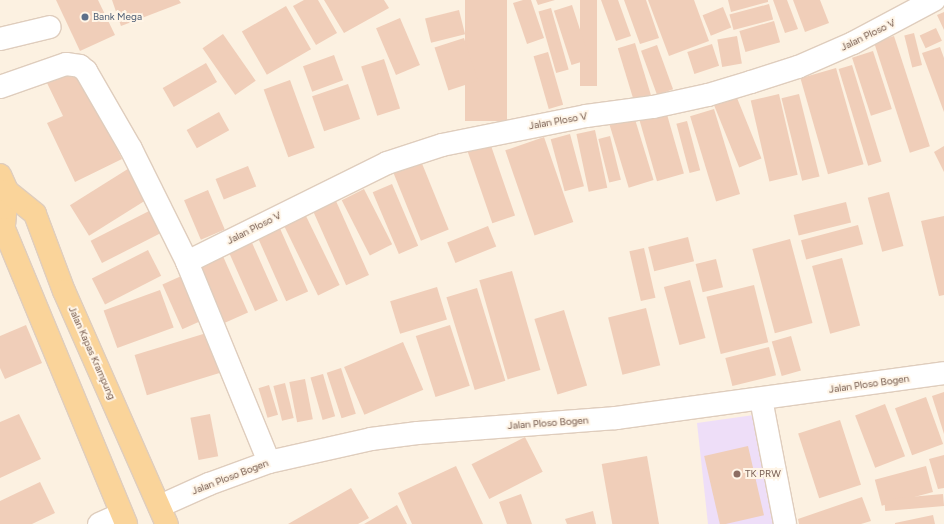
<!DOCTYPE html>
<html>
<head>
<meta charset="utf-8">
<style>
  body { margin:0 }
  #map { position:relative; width:944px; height:524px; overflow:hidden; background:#fcf1e1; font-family:Figtree,sans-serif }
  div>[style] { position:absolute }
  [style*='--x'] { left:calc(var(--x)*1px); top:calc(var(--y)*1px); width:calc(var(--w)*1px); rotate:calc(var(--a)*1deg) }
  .education>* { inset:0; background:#eedef8 }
  .building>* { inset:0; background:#f0ceb9; transform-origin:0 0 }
  .roads { filter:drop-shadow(1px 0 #dfcdbd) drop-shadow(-1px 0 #dfcdbd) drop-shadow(0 1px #dfcdbd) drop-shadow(0 -1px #dfcdbd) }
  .minor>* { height:22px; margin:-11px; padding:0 11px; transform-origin:11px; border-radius:11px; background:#fff }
  .major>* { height:22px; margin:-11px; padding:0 11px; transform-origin:11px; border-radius:11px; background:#fad49a }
  .dots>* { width:11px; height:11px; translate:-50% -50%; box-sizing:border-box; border:2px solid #fff5e7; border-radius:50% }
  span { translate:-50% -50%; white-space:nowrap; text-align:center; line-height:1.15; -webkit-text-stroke:4px #fff5e7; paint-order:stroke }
  .service-label { font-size:10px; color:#4e5e75 }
  .left { translate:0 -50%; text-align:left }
  .street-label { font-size:10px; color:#725649 }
  .education-label { font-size:10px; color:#785e54 }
</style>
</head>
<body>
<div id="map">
  <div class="education">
    <i style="clip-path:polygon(761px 414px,781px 524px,708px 524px,697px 423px)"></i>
  </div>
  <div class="building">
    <i style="clip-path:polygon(56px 0,98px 0,115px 35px,80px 51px)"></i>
    <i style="clip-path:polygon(112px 0,179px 0,181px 3px,121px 26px)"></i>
    <i style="clip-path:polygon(304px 0,318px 0,337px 33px,316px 45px,293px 6px)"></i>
    <i style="clip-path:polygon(324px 0,384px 0,389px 8px,344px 33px)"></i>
    <i style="left:465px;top:0;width:42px;height:121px"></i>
    <i style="clip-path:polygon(523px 0,531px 0,544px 38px,527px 44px,513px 3px)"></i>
    <i style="clip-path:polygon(536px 0,555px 0,538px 5px)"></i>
    <i style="left:580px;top:0;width:17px;height:86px"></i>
    <i style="clip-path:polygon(601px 0,618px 0,631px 36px,616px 41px)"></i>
    <i style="clip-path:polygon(624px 0,646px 0,659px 38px,640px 44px)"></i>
    <i style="clip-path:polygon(648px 0,694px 0,709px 41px,669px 56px)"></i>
    <i style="clip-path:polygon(728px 0,768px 0,768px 2px,731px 12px)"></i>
    <i style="clip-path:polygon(773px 0,787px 0,798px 29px,785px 33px)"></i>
    <i style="clip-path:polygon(793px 0,820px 0,829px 23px,805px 32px)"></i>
    <i style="left:769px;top:4px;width:16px;height:41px;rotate:75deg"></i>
    <i style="left:572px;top:5px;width:57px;height:19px;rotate:72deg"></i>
    <i style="left:286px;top:6px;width:50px;height:51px;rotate:60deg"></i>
    <i style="left:723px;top:7px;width:22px;height:22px;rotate:68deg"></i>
    <i style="left:551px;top:8px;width:64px;height:13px;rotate:74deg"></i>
    <i style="left:459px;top:10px;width:25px;height:35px;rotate:76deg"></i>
    <i style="clip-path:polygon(944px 12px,944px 30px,937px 15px)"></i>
    <i style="left:400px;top:18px;width:51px;height:26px;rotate:67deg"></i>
    <i style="left:774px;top:21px;width:22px;height:36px;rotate:74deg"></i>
    <i style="left:936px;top:28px;width:14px;height:18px;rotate:65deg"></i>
    <i style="left:914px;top:33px;width:33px;height:10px;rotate:76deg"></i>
    <i style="left:223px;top:34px;width:57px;height:25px;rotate:55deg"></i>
    <i style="left:737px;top:36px;width:28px;height:20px;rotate:80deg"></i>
    <i style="left:894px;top:36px;width:116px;height:21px;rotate:72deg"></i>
    <i style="left:464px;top:38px;width:45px;height:31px;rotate:72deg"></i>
    <i style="left:635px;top:43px;width:56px;height:18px;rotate:73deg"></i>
    <i style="left:712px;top:44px;width:23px;height:26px;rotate:72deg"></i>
    <i style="left:657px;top:45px;width:47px;height:17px;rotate:70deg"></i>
    <i style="clip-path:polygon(940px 47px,944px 58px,944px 112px,922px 53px)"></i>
    <i style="left:873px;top:51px;width:61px;height:22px;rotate:72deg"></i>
    <i style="left:548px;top:52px;width:55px;height:15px;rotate:74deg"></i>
    <i style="left:334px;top:55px;width:27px;height:33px;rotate:70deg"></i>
    <i style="left:384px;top:59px;width:52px;height:24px;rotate:72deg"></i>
    <i style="left:206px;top:63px;width:22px;height:50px;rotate:60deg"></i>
    <i style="left:852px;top:65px;width:101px;height:14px;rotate:73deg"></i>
    <i style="left:836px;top:68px;width:100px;height:37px;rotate:74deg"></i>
    <i style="clip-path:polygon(76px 69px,93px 99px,122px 159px,75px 182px,47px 123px,63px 116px,47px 83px)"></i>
    <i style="left:290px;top:80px;width:72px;height:28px;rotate:70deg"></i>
    <i style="left:348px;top:84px;width:37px;height:38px;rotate:71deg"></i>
    <i style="left:733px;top:88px;width:76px;height:24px;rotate:68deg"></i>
    <i style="left:779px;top:94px;width:83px;height:29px;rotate:77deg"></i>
    <i style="left:799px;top:94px;width:85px;height:18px;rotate:76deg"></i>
    <i style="left:714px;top:109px;width:89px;height:25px;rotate:73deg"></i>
    <i style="left:666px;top:111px;width:65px;height:28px;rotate:74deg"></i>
    <i style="left:219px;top:112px;width:21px;height:37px;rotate:61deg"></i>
    <i style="left:634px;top:116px;width:67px;height:26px;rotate:73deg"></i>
    <i style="left:687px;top:121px;width:51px;height:11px;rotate:75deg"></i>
    <i style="left:595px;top:130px;width:59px;height:19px;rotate:78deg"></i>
    <i style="left:570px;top:134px;width:54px;height:20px;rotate:75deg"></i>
    <i style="left:610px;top:136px;width:45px;height:12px;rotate:76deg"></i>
    <i style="left:488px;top:137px;width:83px;height:24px;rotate:71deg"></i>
    <i style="left:544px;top:137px;width:90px;height:41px;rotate:71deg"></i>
    <i style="clip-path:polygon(944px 146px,944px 172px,934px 152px)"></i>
    <i style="left:421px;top:161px;width:74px;height:30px;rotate:68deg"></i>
    <i style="left:248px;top:166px;width:22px;height:35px;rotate:68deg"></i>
    <i style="left:131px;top:167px;width:36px;height:72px;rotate:58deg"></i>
    <i style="left:392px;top:184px;width:67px;height:21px;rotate:67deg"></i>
    <i style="left:364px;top:189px;width:62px;height:25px;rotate:63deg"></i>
    <i style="left:208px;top:190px;width:43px;height:26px;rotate:67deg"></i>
    <i style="left:889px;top:192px;width:56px;height:22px;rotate:75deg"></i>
    <i style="left:336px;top:201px;width:81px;height:25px;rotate:66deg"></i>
    <i style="left:846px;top:202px;width:21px;height:54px;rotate:76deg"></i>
    <i style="left:153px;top:209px;width:25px;height:70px;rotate:63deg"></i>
    <i style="left:305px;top:214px;width:79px;height:24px;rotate:64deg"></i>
    <i style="clip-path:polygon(944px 216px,944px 295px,939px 296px,921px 221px)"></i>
    <i style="left:278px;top:224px;width:74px;height:24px;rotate:66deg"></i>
    <i style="left:858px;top:225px;width:20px;height:59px;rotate:75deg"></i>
    <i style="left:488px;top:226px;width:22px;height:44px;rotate:68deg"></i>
    <i style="left:249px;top:236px;width:71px;height:25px;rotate:66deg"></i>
    <i style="left:688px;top:237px;width:25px;height:41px;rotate:76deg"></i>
    <i style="left:790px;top:239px;width:87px;height:39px;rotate:75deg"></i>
    <i style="left:644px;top:248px;width:51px;height:15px;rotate:77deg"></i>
    <i style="left:148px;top:250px;width:29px;height:63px;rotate:63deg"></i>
    <i style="left:222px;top:254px;width:64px;height:29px;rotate:66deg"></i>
    <i style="left:842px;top:258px;width:70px;height:31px;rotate:75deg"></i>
    <i style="left:716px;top:259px;width:29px;height:21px;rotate:76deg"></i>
    <i style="left:512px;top:271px;width:103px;height:34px;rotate:74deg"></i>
    <i style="left:188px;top:273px;width:49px;height:28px;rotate:66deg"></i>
    <i style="left:690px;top:280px;width:60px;height:27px;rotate:75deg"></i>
    <i style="left:754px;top:285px;width:59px;height:49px;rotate:76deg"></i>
    <i style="left:437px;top:287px;width:34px;height:49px;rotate:73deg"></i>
    <i style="left:477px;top:288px;width:97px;height:32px;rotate:73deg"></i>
    <i style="left:160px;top:290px;width:40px;height:60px;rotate:70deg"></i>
    <i style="left:646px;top:308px;width:59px;height:39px;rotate:76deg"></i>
    <i style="left:564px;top:310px;width:79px;height:31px;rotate:73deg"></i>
    <i style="clip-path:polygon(26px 325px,42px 363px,5px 379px,0 368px,0 336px)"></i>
    <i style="left:450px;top:325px;width:64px;height:36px;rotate:72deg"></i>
    <i style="left:213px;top:331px;width:42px;height:82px;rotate:73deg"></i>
    <i style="left:791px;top:336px;width:36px;height:20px;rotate:74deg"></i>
    <i style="left:403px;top:342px;width:52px;height:64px;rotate:67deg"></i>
    <i style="left:769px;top:347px;width:29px;height:45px;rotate:76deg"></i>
    <i style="left:341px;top:368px;width:48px;height:15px;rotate:72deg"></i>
    <i style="left:323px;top:374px;width:44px;height:13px;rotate:74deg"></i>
    <i style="left:305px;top:379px;width:41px;height:16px;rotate:79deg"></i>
    <i style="left:285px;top:383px;width:36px;height:12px;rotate:76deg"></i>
    <i style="left:269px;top:385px;width:31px;height:11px;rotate:73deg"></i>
    <i style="clip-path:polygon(944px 392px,944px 434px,932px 396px)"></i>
    <i style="left:926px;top:397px;width:50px;height:33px;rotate:70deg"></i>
    <i style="left:885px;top:404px;width:56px;height:32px;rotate:69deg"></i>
    <i style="clip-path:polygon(19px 414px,41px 459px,0 478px,0 422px)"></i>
    <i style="left:210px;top:414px;width:43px;height:20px;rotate:79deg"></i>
    <i style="left:840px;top:420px;width:68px;height:44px;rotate:72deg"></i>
    <i style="left:525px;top:437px;width:39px;height:60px;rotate:63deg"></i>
    <i style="left:748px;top:446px;width:71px;height:45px;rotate:77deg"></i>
    <i style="clip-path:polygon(944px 455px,944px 488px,938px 489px,929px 459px)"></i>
    <i style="left:647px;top:456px;width:69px;height:46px;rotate:80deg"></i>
    <i style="clip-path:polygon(456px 466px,483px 524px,412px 524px,398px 493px)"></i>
    <i style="left:926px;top:466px;width:27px;height:53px;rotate:75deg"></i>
    <i style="clip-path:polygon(40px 482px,55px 513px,32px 524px,0 524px,0 501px)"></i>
    <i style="clip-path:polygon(351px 488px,369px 518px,358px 524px,288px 524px)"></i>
    <i style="clip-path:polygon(521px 494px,532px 524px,507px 524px,499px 502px)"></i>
    <i style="left:943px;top:494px;width:12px;height:59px;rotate:85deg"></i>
    <i style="clip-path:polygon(862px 497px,871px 521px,861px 524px,799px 524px,798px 519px)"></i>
    <i style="clip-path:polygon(397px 505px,407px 524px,364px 524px)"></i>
    <i style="clip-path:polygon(593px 511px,596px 524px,567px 524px,565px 519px)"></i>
    <i style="clip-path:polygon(933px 515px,935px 524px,895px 524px,895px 523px)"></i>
  </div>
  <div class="roads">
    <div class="minor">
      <i style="--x:0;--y:39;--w:51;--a:-13.5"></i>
      <i style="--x:0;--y:87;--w:70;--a:-19.2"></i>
      <i style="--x:66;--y:64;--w:14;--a:8"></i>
      <i style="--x:80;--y:66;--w:8;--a:40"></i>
      <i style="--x:86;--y:71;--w:90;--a:60"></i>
      <i style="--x:131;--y:149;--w:126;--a:63.6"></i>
      <i style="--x:187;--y:262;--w:216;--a:67.7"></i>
      <i style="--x:187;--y:262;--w:223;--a:-26.3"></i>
      <i style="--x:387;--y:163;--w:58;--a:-18.1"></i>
      <i style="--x:442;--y:145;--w:147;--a:-11.4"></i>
      <i style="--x:586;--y:116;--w:68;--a:-7.7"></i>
      <i style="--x:653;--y:107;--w:56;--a:-12.3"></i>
      <i style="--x:708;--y:95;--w:45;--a:-16.8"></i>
      <i style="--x:751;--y:82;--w:49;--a:-17.7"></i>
      <i style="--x:798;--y:67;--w:60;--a:-23.6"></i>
      <i style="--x:853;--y:43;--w:92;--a:-28"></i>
      <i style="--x:761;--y:399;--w:127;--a:79.1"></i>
      <i style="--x:160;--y:506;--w:54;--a:-24.2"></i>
      <i style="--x:209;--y:484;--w:64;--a:-20.1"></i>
      <i style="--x:269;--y:462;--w:105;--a:-12.7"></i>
      <i style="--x:371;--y:439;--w:47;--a:-7.3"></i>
      <i style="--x:418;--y:433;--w:199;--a:-4.3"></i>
      <i style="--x:616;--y:418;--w:331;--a:-7.8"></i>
      <i style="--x:99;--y:524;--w:24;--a:-24"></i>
    </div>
    <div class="major">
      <i style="--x:0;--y:175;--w:17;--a:66"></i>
      <i style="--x:7;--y:191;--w:38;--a:95"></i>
      <i style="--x:4;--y:229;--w:319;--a:67.5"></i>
      <i style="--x:7;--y:191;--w:36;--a:39"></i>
      <i style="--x:35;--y:214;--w:82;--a:69.4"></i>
      <i style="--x:64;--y:291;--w:255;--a:66.2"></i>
    </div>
  </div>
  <div class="dots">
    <i style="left:85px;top:17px;background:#5c6f8a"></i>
    <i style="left:737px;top:474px;background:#8d6e63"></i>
  </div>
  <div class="service-label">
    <span class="left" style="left:93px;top:17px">Bank Mega</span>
  </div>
  <div class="street-label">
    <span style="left:868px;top:35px;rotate:-26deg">Jalan Ploso V</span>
    <span style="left:558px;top:121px;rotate:-10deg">Jalan Ploso V</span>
    <span style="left:254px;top:228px;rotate:-27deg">Jalan Ploso V</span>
    <span style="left:92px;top:353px;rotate:66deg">Jalan Kapas Krampung</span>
    <span style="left:869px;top:384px;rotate:-8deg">Jalan Ploso Bogen</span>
    <span style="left:548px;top:423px;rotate:-4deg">Jalan Ploso Bogen</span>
    <span style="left:230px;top:477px;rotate:-21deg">Jalan Ploso Bogen</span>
  </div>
  <div class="education-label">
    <span class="left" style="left:745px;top:474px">TK PRW</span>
  </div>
</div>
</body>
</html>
